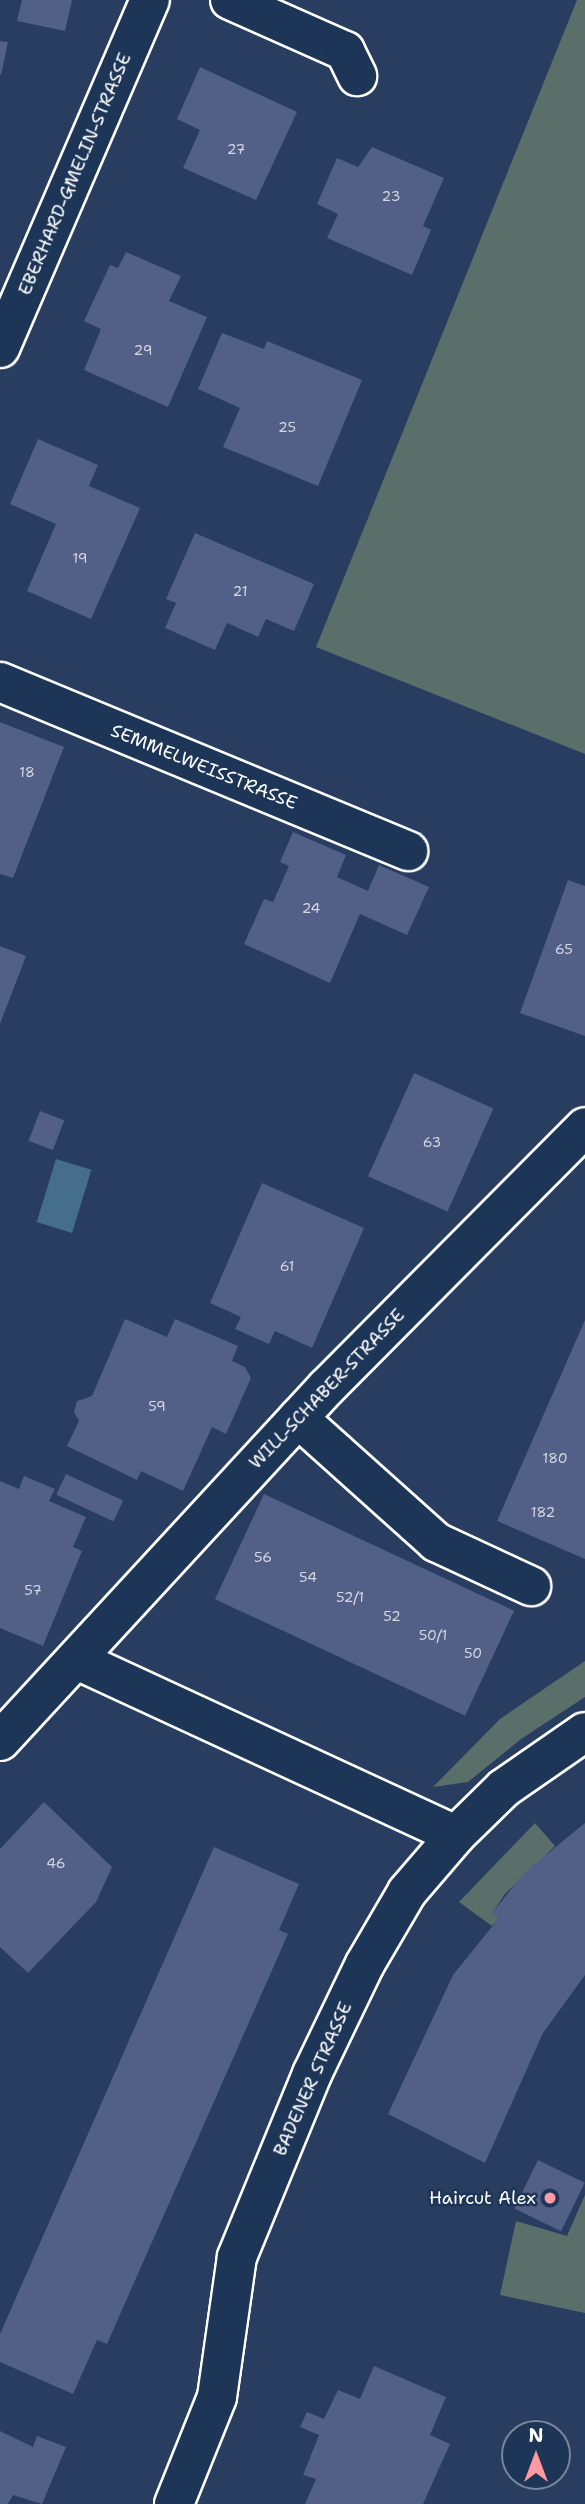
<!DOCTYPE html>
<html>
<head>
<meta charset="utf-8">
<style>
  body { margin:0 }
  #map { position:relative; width:585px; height:2504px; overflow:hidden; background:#283d60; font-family:"Shantell Sans",sans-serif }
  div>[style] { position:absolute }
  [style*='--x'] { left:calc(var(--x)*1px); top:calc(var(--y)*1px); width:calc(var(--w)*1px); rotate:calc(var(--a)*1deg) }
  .green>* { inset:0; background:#5b6f6a }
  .water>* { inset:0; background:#446e8b; transform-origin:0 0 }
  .building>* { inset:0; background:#525f86; transform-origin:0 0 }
  .roads { filter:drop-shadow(2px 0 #fff) drop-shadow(-2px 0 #fff) drop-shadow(0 2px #fff) drop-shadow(0 -2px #fff) }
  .minor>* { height:38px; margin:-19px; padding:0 19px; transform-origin:19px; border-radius:19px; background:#1d3557 }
  .dots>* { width:19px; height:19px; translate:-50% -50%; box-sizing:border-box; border:4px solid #1d3557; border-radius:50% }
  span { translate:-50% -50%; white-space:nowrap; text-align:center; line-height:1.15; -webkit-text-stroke:5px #1d3557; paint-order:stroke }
  .number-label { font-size:14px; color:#d4d7e1 }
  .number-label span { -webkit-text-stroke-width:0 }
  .street-label { font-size:18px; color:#fff }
  .poi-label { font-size:18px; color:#fff }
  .right { translate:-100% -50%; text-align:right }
  .north { position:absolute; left:501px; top:2420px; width:70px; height:70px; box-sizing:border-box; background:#1d3557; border:2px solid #77869a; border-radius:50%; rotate:0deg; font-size:19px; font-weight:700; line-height:28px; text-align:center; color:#fff }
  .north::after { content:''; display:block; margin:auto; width:24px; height:32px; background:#ff9aa2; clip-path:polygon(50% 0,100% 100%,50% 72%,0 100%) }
</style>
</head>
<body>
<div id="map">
  <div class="green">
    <i style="clip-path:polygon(577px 0,585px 0,585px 754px,316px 647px)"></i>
    <i style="clip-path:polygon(585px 1661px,585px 1697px,521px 1739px,468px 1782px,433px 1787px,500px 1719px)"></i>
    <i style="clip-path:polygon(535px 1823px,555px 1846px,505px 1894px,493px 1912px,499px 1918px,492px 1926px,459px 1902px)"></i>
    <i style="clip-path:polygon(585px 2195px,585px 2313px,500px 2295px,516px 2221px,567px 2236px)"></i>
  </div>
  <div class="water">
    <i style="left:56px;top:1159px;width:37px;height:66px;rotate:17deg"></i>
  </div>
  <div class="building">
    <i style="clip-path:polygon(22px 0,72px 0,65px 31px,17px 21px)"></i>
    <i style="clip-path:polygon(0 41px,8px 42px,1px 75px,0 75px)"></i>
    <i style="clip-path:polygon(200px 67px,297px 112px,256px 200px,183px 168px,200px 130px,177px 119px)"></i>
    <i style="clip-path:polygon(372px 147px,444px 178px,423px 226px,431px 230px,412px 275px,327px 238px,338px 214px,317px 204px,337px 158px,358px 167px)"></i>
    <i style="clip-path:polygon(126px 252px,181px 276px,169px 301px,207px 317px,168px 407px,84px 370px,101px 329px,84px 321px,110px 265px,118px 268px)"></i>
    <i style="clip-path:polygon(222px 333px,264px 349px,267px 341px,362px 380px,318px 486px,223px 447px,240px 408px,198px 389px)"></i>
    <i style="clip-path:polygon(38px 439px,98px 465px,89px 486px,140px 508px,91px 619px,27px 591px,56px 524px,10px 504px)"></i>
    <i style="clip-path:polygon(195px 533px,314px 584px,294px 631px,266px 619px,258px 637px,227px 623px,215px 650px,165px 628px,176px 603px,166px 599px)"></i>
    <i style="clip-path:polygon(0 722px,64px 747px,13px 878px,0 874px)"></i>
    <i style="clip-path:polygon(293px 832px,346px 855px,337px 877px,368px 891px,379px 865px,429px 887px,407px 935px,360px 914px,330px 983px,244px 944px,264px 899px,273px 902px,289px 866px,280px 862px)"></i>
    <i style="clip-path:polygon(568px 880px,585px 886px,585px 1036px,520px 1013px)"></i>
    <i style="clip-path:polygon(0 946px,26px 956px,0 1024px)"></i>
    <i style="left:414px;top:1073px;width:87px;height:113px;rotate:24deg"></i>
    <i style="left:40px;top:1111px;width:26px;height:32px;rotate:21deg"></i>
    <i style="clip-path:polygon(262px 1183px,364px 1228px,312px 1348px,275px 1331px,269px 1344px,235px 1329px,241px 1317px,210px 1303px)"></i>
    <i style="clip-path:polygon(125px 1319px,167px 1337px,175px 1319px,238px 1346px,232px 1361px,245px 1367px,251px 1378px,226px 1434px,212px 1427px,183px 1491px,141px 1471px,137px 1480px,67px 1446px,79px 1421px,74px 1412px,77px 1401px,92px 1396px)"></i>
    <i style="clip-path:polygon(585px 1320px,585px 1559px,497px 1521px)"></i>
    <i style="left:66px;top:1474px;width:63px;height:23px;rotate:25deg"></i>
    <i style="clip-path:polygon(24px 1476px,55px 1489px,49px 1501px,86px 1517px,73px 1547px,82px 1551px,43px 1646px,0 1628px,0 1481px,19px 1489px)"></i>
    <i style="left:264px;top:1494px;width:276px;height:116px;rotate:25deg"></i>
    <i style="clip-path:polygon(44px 1802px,112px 1867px,96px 1902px,28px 1973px,0 1947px,0 1849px)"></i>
    <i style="clip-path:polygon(585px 1823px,585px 1975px,543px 2033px,485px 2163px,388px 2114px,453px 1975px,499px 1918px,492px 1913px,525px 1872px)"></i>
    <i style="clip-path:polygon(214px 1847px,299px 1884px,279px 1930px,288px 1934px,107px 2344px,97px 2340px,73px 2394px,0 2362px,0 2334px)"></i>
    <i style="left:538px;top:2160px;width:52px;height:54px;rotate:26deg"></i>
    <i style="clip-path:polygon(374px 2366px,446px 2397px,430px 2435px,450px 2444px,423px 2504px,305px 2504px,316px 2479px,303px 2475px,319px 2435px,300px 2427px,307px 2412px,324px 2419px,338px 2390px,360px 2399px)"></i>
    <i style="clip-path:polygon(0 2431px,33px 2447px,37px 2436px,66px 2447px,42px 2504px,13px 2495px,8px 2504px,0 2504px)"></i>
  </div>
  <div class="roads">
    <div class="minor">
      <i style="--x:230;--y:0;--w:126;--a:23.9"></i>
      <i style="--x:345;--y:51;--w:28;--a:64"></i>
      <i style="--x:0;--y:348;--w:379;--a:-66.7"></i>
      <i style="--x:0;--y:682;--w:442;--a:22.5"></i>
      <i style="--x:298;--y:1418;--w:186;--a:41.9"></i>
      <i style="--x:436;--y:1542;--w:105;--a:24.9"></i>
      <i style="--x:77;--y:1660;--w:417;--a:24.8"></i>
      <i style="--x:0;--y:1741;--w:482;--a:-47.3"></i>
      <i style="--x:327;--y:1387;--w:366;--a:-45.2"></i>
      <i style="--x:174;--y:2504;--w:115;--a:-68.1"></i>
      <i style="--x:217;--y:2397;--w:141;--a:-81.9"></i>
      <i style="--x:237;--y:2257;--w:198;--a:-67.7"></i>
      <i style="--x:312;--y:2074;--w:122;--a:-64.3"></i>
      <i style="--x:365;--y:1964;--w:83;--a:-59.7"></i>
      <i style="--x:407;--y:1892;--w:75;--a:-49.3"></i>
      <i style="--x:456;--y:1835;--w:67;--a:-44.4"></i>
      <i style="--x:504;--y:1788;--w:98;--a:-34.7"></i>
    </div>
  </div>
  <div class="dots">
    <i style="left:550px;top:2198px;background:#ff9aa2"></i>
  </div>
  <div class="number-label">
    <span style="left:236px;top:149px">27</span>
    <span style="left:391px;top:196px">23</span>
    <span style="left:143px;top:350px">29</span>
    <span style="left:287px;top:427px">25</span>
    <span style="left:80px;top:558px">19</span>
    <span style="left:240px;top:591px">21</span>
    <span style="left:27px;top:772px">18</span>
    <span style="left:311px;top:908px">24</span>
    <span style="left:564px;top:949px">65</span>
    <span style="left:432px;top:1142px">63</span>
    <span style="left:287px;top:1266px">61</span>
    <span style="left:157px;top:1406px">59</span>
    <span style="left:555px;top:1458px">180</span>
    <span style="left:543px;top:1512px">182</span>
    <span style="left:263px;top:1557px">56</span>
    <span style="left:308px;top:1577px">54</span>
    <span style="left:33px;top:1590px">57</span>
    <span style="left:350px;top:1597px">52/1</span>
    <span style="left:392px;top:1616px">52</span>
    <span style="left:433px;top:1635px">50/1</span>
    <span style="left:473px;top:1653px">50</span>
    <span style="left:56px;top:1863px">46</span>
  </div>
  <div class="street-label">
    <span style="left:75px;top:174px;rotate:-67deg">EBERHARD-GMELIN-STRASSE</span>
    <span style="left:204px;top:767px;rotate:22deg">SEMMELWEISSTRASSE</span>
    <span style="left:327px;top:1389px;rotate:-46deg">WILL-SCHABER-STRASSE</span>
    <span style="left:313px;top:2079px;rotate:-66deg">BADENER STRASSE</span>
  </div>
  <div class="poi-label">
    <span class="right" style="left:536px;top:2198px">Haircut Alex</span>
  </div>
  <div class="north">N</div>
</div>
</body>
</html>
